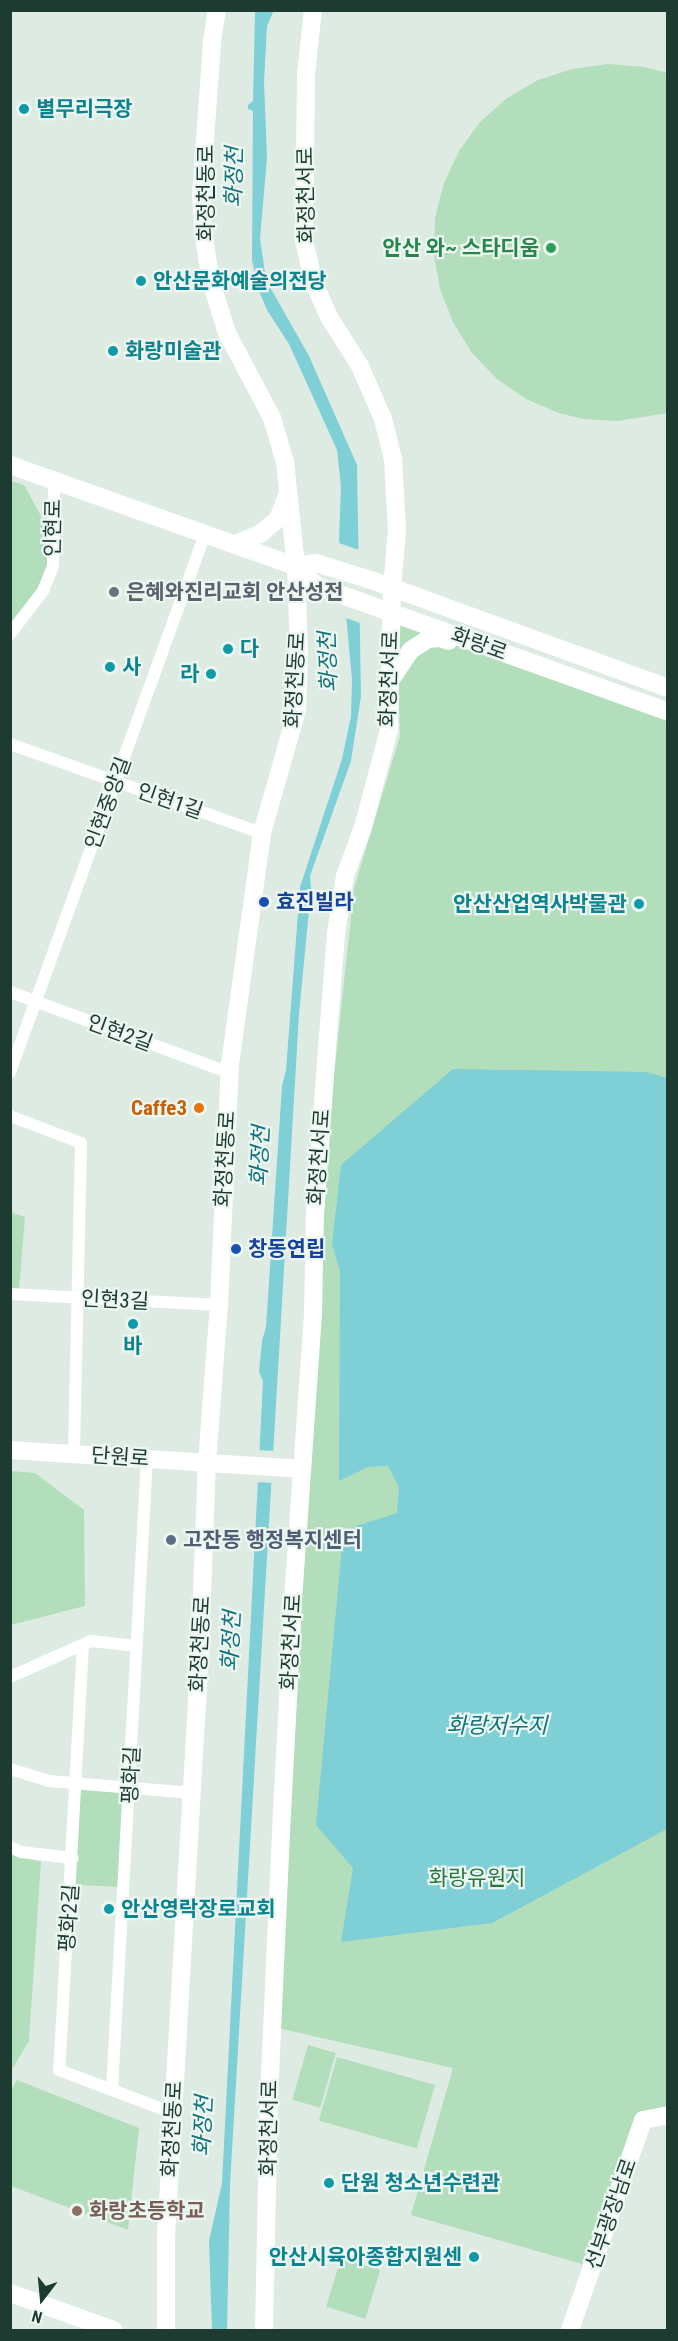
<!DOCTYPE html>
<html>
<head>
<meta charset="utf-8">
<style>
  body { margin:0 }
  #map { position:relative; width:678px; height:2341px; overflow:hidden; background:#ddebe3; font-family:"Roboto Condensed","Noto Sans KR",sans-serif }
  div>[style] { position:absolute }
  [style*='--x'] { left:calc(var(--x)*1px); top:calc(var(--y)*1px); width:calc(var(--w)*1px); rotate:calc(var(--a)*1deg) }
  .green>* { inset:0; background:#b3debc; transform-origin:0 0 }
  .water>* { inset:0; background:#7fcfd6 }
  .pier>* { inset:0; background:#ddebe3; transform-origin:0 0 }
  .street>* { height:12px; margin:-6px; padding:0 6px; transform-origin:6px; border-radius:6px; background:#fff }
  .secondary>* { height:18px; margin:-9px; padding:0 9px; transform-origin:9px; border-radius:9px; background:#fff }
  .dots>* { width:16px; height:16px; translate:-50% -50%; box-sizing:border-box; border:3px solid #edf7f2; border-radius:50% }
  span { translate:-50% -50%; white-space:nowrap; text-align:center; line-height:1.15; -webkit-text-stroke:4.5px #edf7f2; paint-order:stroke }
  .culture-label { font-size:21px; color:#0d838f; font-weight:700 }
  .left { translate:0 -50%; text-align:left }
  .right { translate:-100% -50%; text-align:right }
  .street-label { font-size:21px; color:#1d3b31 }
  .leisure-label { font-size:21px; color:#27864d; font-weight:700 }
  .worship-label { font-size:21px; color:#5b616d; font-weight:700 }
  .transit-label { font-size:21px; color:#164399; font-weight:700 }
  .food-label { font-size:21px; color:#c56008; font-weight:700 }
  .service-label { font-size:21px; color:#4e5e75; font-weight:700 }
  .park-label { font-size:21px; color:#24753e }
  .education-label { font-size:21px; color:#785e54; font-weight:700 }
  .water-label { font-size:22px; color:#13727c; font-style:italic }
  .frame { position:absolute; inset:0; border:12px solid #1d3b31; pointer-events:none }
  .north { position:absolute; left:12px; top:2269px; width:60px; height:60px; -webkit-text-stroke:4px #edf7f2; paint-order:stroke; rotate:196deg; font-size:16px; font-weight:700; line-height:24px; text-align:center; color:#1d3b31 }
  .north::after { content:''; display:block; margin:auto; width:21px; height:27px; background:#1d3b31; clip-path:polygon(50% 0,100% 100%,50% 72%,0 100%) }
</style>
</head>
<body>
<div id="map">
  <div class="green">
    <i style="clip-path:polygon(608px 64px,644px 67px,668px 73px,667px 413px,618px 421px,583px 419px,559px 413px,526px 399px,497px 379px,472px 353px,453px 322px,440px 289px,434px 254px,435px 218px,444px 183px,459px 151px,480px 122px,507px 98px,538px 80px,572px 69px)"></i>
    <i style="clip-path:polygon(11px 481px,24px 485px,51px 534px,52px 586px,11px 635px)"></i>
    <i style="clip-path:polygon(395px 606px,667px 705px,667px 2109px,640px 2114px,582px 2264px,411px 2215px,453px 2068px,278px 2028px,326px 1150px,354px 888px,400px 736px)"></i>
    <i style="clip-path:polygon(10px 1212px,25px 1217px,19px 1290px,11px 1290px)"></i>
    <i style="clip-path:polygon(11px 1471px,35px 1473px,84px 1510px,85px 1606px,11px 1625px)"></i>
    <i style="left:80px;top:1790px;width:43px;height:95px;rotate:3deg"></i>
    <i style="clip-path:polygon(11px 1854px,41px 1862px,29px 2041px,11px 2071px)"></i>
    <i style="left:308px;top:2045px;width:29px;height:57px;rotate:16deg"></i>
    <i style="left:337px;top:2057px;width:102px;height:66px;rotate:16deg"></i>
    <i style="clip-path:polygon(17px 2080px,139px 2128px,128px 2230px,11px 2186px,11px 2090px)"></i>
    <i style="left:341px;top:2258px;width:41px;height:51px;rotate:17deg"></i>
  </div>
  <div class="water">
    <i style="clip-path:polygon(274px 10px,267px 26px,264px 82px,267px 158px,260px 238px,266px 280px,309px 356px,357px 465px,361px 696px,351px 761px,310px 876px,311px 889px,299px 1014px,230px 2185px,227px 2330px,212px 2330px,209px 2241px,222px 2183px,263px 1381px,259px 1372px,262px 1341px,266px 1327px,282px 1086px,286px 1070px,300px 887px,342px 759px,351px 716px,352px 680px,339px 539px,341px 487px,337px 450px,289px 344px,267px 310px,259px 291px,252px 260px,253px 111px,248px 109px,248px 105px,253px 101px,255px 13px,256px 11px)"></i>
    <i style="clip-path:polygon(453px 1069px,647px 1072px,667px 1078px,667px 1829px,492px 1923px,341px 1942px,353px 1868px,316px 1825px,342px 1546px,354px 1537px,353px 1527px,397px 1513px,399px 1487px,388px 1466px,368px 1467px,339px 1481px,340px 1271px,332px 1244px,341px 1165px)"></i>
  </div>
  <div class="pier">
    <i style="clip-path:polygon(336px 542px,362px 551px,363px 624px,343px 617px)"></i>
    <i style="left:257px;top:1450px;width:20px;height:32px;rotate:3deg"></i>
  </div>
  <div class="street">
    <i style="--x:10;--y:634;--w:54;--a:-52.5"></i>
    <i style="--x:43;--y:591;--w:27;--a:-68"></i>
    <i style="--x:53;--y:566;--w:85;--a:-89.3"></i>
    <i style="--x:10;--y:744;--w:267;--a:19.5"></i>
    <i style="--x:10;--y:992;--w:234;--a:20.2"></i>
    <i style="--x:10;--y:1072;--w:572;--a:-70.08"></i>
    <i style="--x:10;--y:1116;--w:76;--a:20.8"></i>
    <i style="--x:81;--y:1143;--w:311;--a:91.3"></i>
    <i style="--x:10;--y:1294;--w:209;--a:3"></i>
    <i style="--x:83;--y:1645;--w:426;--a:93.2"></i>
    <i style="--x:59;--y:2070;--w:122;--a:20.7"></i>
    <i style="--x:10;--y:1677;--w:89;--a:-24"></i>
    <i style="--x:91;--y:1641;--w:46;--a:6.2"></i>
    <i style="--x:10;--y:1769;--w:41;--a:17.1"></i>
    <i style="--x:49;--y:1781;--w:144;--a:4.8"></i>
    <i style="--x:10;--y:1847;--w:12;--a:24"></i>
    <i style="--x:21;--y:1852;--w:52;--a:6.6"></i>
    <i style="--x:112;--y:2090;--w:632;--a:-86.83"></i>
  </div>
  <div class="secondary">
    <i style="--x:10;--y:465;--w:303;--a:19.5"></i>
    <i style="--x:296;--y:566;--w:29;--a:44"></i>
    <i style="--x:317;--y:586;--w:373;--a:19.7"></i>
    <i style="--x:235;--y:544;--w:27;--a:-22"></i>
    <i style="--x:260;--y:534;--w:23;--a:-40"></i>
    <i style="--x:278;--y:519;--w:26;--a:-69"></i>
    <i style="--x:296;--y:566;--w:20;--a:-9"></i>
    <i style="--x:316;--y:563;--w:61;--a:17.2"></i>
    <i style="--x:374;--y:581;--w:313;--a:20"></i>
    <i style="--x:390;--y:681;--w:37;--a:-56"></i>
    <i style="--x:411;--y:650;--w:20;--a:-33"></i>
    <i style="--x:428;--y:639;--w:11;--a:-5"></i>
    <i style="--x:439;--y:638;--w:10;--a:17"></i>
    <i style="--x:10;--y:1450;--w:293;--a:3.7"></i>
    <i style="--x:10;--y:2293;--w:110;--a:19.6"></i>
    <i style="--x:166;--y:2330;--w:94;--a:-90"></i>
    <i style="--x:166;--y:2236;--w:587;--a:-86.68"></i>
    <i style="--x:200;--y:1650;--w:187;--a:-87.9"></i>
    <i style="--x:207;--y:1463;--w:158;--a:-85.7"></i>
    <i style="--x:219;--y:1305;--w:241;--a:-87.4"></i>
    <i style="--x:230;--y:1064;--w:233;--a:-82.1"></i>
    <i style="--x:262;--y:833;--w:128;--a:-74.1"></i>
    <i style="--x:297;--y:710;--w:56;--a:-88"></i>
    <i style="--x:299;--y:654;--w:88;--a:-92"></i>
    <i style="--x:296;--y:566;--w:105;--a:-96"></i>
    <i style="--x:285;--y:462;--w:46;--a:-106.5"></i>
    <i style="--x:272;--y:418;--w:96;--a:-117.9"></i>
    <i style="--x:227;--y:333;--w:58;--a:-107.2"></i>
    <i style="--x:210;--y:278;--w:41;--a:-98.3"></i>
    <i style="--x:204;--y:237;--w:41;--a:-94.2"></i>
    <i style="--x:201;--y:196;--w:155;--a:-85.9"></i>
    <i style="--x:212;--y:41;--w:31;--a:-81"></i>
    <i style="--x:264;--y:2330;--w:233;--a:-88.8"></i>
    <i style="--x:269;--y:2097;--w:284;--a:-87.4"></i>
    <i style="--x:282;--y:1813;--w:213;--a:-87"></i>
    <i style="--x:293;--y:1600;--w:286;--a:-86"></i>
    <i style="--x:313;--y:1315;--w:100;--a:-88.9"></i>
    <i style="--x:315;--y:1215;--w:154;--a:-85.9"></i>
    <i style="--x:326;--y:1061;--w:128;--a:-85.5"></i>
    <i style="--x:336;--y:933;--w:58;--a:-81"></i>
    <i style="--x:345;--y:876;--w:52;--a:-69.8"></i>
    <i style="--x:363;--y:827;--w:100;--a:-75"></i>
    <i style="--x:389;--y:730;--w:141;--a:-88.8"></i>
    <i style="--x:392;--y:589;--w:59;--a:-85.2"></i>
    <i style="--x:397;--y:530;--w:71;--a:-93.2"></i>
    <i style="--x:393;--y:459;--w:41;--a:-104"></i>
    <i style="--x:383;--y:419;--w:58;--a:-113.5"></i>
    <i style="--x:360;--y:366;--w:58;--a:-122.3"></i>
    <i style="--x:329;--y:317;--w:37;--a:-114"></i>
    <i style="--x:314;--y:283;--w:43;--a:-103.4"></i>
    <i style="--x:304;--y:241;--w:167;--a:-89.3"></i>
    <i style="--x:306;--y:74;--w:64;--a:-83.8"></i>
    <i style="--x:570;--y:2330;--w:222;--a:-70.8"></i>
    <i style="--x:643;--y:2120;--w:25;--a:-11"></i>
  </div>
  <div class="dots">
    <i style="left:24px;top:109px;background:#0f9aa8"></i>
    <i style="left:551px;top:248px;background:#2e9e5b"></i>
    <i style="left:141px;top:281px;background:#0f9aa8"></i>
    <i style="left:113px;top:351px;background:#0f9aa8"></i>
    <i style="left:114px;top:592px;background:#6b7280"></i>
    <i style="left:228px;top:649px;background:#0f9aa8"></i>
    <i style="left:110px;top:667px;background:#0f9aa8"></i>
    <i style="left:211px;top:674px;background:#0f9aa8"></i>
    <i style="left:264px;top:902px;background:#1a4fb4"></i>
    <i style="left:639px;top:904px;background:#0f9aa8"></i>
    <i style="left:199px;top:1108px;background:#e8710a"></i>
    <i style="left:236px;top:1249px;background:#1a4fb4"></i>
    <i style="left:133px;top:1324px;background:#0f9aa8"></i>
    <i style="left:171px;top:1540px;background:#5c6f8a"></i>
    <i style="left:109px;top:1909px;background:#0f9aa8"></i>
    <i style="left:329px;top:2183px;background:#0f9aa8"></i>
    <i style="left:77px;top:2211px;background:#8d6e63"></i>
    <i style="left:474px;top:2257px;background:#0f9aa8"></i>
  </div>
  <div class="culture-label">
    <span class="left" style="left:36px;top:109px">별무리극장</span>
    <span class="left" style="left:153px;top:281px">안산문화예술의전당</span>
    <span class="left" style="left:125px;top:351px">화랑미술관</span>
    <span class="left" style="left:240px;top:649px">다</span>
    <span class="left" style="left:122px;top:667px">사</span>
    <span class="right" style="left:199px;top:674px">라</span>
    <span class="right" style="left:627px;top:904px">안산산업역사박물관</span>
    <span style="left:133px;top:1346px">바</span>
    <span class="left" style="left:121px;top:1909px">안산영락장로교회</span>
    <span class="left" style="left:341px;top:2183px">단원 청소년수련관</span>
    <span class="right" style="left:462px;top:2257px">안산시육아종합지원센</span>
  </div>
  <div class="street-label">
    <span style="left:206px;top:193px;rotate:-90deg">화정천동로</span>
    <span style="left:306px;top:195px;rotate:-91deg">화정천서로</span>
    <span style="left:53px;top:528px;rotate:-89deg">인현로</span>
    <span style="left:479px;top:644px;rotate:20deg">화랑로</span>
    <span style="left:389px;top:679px;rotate:-88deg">화정천서로</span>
    <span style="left:295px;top:680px;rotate:-87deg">화정천동로</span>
    <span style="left:170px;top:801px;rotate:19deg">인현1길</span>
    <span style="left:108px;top:803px;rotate:-70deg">인현중앙길</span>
    <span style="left:120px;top:1033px;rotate:20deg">인현2길</span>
    <span style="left:319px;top:1157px;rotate:-86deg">화정천서로</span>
    <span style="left:225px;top:1159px;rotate:-87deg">화정천동로</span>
    <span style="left:115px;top:1300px;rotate:3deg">인현3길</span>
    <span style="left:120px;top:1457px;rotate:4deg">단원로</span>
    <span style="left:291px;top:1642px;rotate:-87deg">화정천서로</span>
    <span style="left:200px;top:1644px;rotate:-87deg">화정천동로</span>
    <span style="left:131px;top:1775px;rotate:-87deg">평화길</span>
    <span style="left:69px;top:1918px;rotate:-86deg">평화2길</span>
    <span style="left:269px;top:2128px;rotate:-89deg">화정천서로</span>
    <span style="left:172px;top:2129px;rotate:-87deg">화정천동로</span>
    <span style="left:611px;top:2214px;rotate:-71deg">선부광장남로</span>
  </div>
  <div class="leisure-label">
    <span class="right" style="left:539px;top:248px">안산 와~ 스타디움</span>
  </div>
  <div class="worship-label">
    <span class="left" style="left:126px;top:592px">은혜와진리교회 안산성전</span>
  </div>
  <div class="transit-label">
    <span class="left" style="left:276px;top:902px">효진빌라</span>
    <span class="left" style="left:248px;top:1249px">창동연립</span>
  </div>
  <div class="food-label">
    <span class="right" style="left:187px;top:1108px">Caffe3</span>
  </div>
  <div class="service-label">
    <span class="left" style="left:183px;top:1540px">고잔동 행정복지센터</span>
  </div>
  <div class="park-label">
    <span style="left:477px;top:1878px">화랑유원지</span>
  </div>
  <div class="education-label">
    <span class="left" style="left:89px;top:2211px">화랑초등학교</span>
  </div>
  <div class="water-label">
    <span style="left:234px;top:177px;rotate:-89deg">화정천</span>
    <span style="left:328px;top:662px;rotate:-92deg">화정천</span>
    <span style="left:260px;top:1156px;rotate:-87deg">화정천</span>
    <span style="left:231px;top:1641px;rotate:-87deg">화정천</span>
    <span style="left:497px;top:1726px">화랑저수지</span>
    <span style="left:203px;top:2126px;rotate:-87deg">화정천</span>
  </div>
  <div class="frame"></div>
  <div class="north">N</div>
</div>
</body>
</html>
